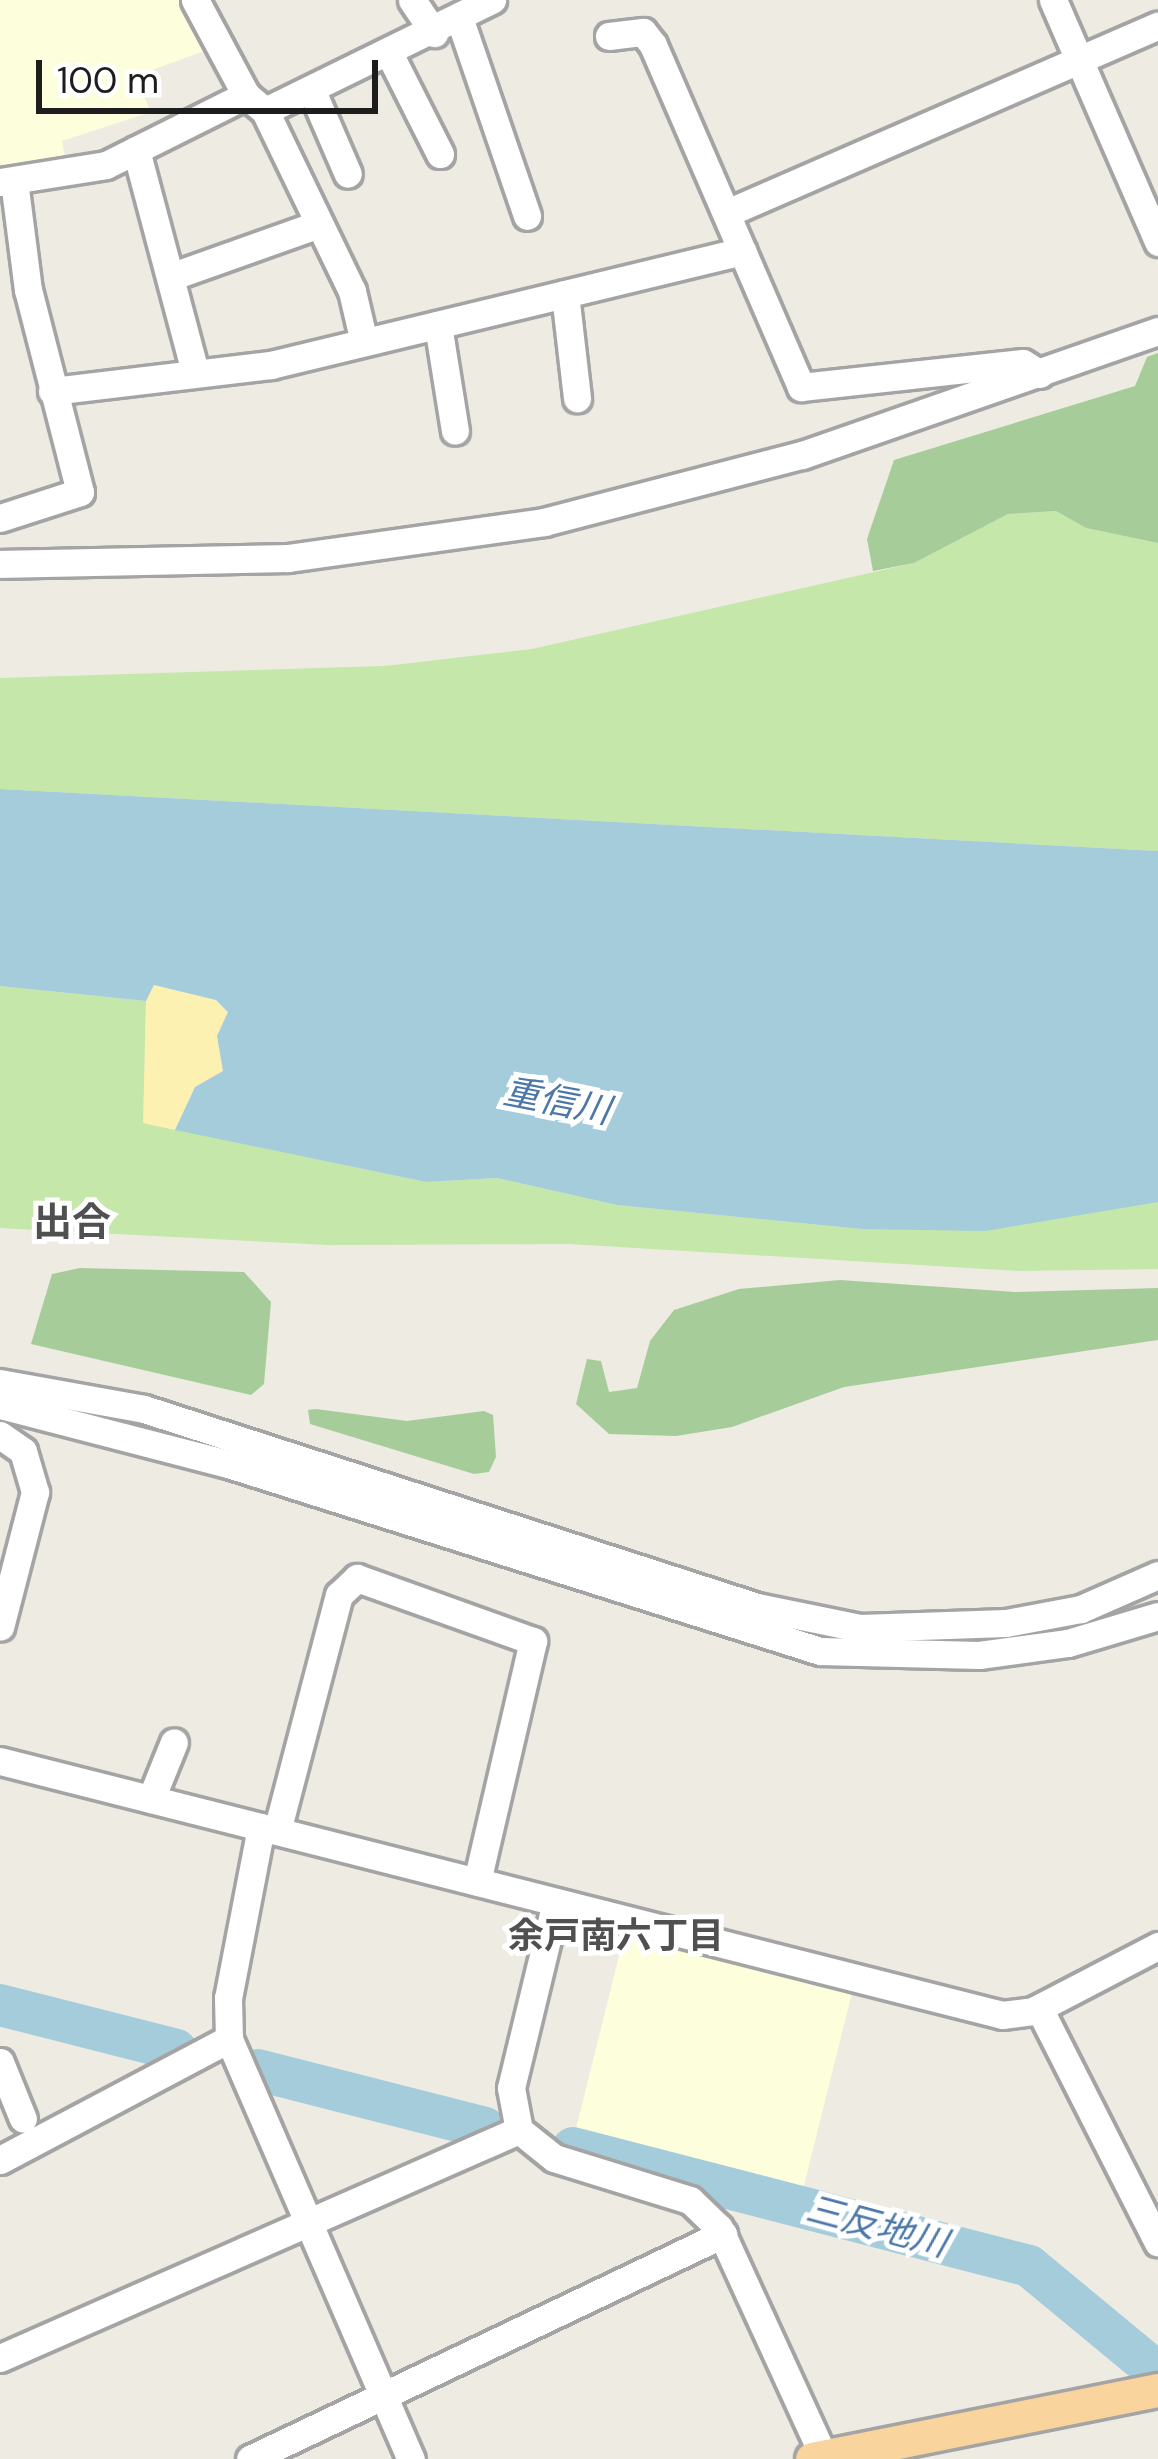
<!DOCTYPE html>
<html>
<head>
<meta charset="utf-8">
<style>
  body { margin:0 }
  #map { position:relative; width:1158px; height:2459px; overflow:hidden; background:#eeebe3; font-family:"DM Sans","Noto Sans JP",sans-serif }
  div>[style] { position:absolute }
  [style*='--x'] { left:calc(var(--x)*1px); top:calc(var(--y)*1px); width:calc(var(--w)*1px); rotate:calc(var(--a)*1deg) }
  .education>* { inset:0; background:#fdfedc; transform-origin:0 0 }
  .grass>* { inset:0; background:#c5e7aa }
  .forest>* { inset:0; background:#a6cc99 }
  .sand>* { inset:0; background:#fdf1b2 }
  .water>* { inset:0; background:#a4ccdb }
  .river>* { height:42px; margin:-21px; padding:0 21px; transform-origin:21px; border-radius:21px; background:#a4ccdb }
  .roads { filter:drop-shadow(3px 0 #a4a4a4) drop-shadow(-3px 0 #a4a4a4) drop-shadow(0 3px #a4a4a4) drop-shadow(0 -3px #a4a4a4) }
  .minor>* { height:27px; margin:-13.5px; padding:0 13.5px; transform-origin:13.5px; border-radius:13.5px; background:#fff }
  .major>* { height:33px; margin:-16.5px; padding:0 16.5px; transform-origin:16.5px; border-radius:16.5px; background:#f9d59d }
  span { translate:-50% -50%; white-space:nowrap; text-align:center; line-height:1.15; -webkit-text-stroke:10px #fff; paint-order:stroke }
  .water-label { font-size:36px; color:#4c77a9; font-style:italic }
  .neighbourhood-label { font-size:36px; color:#505050; font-weight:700 }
  .quarter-label { font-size:39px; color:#505050; font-weight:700 }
  .scale { position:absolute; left:36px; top:60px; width:342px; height:54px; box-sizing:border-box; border:6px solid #1d1d1d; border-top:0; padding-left:15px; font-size:36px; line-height:42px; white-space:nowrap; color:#1d1d1d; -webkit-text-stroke:9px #fff; paint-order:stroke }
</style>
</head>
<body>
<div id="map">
  <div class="education">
    <i style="clip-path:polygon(0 0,186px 0,213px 48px,135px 76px,151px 112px,62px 141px,66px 163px,0 173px)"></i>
    <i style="left:626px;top:1928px;width:235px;height:217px;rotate:14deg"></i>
  </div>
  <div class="grass">
    <i style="clip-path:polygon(1056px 511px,1086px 528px,1158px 543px,1158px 851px,0 789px,0 678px,385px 666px,532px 649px,914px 563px,1008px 514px)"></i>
    <i style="clip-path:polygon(0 986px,146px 1001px,144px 1123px,426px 1182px,497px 1178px,617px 1205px,862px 1229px,1158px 1202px,1158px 1269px,1018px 1271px,569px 1244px,328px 1245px,0 1228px)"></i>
  </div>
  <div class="forest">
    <i style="clip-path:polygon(1158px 353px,1158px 543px,1086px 528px,1056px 511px,1008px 514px,914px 563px,873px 571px,867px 539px,894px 460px,1135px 386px,1147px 357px)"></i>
    <i style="clip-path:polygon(80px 1268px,244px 1272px,271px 1302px,264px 1384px,251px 1395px,31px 1344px,52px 1274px)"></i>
    <i style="clip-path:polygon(840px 1280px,1015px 1292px,1158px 1288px,1158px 1340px,844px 1387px,732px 1427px,676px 1436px,609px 1434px,576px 1404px,587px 1359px,601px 1361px,609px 1392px,637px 1388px,650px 1341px,674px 1310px,739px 1289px)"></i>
    <i style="clip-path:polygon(316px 1409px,407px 1421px,484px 1411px,493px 1415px,496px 1457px,489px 1472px,474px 1474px,310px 1424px,308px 1410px)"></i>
  </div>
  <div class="sand">
    <i style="clip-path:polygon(153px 985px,216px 1000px,228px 1013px,217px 1036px,223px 1071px,195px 1087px,175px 1130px,143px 1123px,146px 1001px)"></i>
  </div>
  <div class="water">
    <i style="clip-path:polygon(0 789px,1158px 851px,1158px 1202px,985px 1231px,862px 1229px,617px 1205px,497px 1178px,426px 1182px,175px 1130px,195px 1087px,223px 1071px,217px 1036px,228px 1012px,216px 1000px,154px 985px,146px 1001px,0 986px)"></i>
  </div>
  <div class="river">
    <i style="--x:0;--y:2005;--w:182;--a:14.3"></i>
    <i style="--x:258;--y:2070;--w:234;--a:14.3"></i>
    <i style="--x:573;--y:2148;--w:471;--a:14.5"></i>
    <i style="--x:1029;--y:2266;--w:157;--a:39.6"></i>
  </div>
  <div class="roads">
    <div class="minor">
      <i style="--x:195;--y:0;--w:108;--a:61.8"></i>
      <i style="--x:246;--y:95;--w:25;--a:40"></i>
      <i style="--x:265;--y:111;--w:200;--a:64.2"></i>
      <i style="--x:352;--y:291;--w:52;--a:76.8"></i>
      <i style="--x:412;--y:0;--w:40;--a:56"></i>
      <i style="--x:1053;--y:0;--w:264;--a:66.5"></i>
      <i style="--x:460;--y:20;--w:207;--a:71.1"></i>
      <i style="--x:609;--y:36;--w:34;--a:-7"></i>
      <i style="--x:643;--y:32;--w:16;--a:52"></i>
      <i style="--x:653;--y:45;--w:373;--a:66.6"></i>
      <i style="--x:801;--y:387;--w:223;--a:-6.2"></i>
      <i style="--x:1023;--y:363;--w:20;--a:33"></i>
      <i style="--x:390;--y:55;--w:111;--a:63.2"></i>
      <i style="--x:312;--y:91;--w:90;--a:66.6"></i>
      <i style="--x:265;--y:111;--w:253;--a:-26.1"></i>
      <i style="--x:136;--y:150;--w:226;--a:75.1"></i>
      <i style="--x:0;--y:182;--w:107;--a:-9.1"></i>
      <i style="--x:106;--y:165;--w:157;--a:-26.6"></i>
      <i style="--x:727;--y:213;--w:470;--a:-23.5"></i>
      <i style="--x:173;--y:276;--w:152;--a:-19.6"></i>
      <i style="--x:565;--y:294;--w:105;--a:83.4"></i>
      <i style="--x:438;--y:325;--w:107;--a:80.9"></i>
      <i style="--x:52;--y:391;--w:221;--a:-6.8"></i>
      <i style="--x:271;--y:365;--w:485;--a:-13.6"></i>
      <i style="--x:0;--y:518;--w:84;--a:-18"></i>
      <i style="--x:80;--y:492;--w:209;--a:-104.4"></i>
      <i style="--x:28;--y:290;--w:110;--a:-97.3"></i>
      <i style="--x:0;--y:564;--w:288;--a:-1.2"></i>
      <i style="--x:288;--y:558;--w:259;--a:-8"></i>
      <i style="--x:544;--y:522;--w:267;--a:-14.6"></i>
      <i style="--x:802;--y:455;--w:377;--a:-19.2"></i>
      <i style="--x:0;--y:1383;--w:146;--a:10.2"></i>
      <i style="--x:144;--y:1409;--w:644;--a:17.9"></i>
      <i style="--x:757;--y:1607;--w:105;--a:11.5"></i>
      <i style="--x:860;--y:1628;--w:146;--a:-2"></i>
      <i style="--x:1006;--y:1623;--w:76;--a:-10.6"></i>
      <i style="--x:1081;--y:1609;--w:84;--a:-23.8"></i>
      <i style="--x:0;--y:1405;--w:236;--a:14.5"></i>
      <i style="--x:228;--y:1464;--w:621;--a:17.53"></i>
      <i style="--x:820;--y:1651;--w:159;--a:1.4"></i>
      <i style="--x:979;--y:1655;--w:90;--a:-7.7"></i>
      <i style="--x:1068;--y:1643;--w:94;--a:-16.7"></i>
      <i style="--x:0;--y:1435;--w:28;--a:35"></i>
      <i style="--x:23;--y:1451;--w:43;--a:73.7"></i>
      <i style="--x:35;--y:1492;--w:139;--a:104.5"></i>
      <i style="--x:0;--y:1761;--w:1034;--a:14.22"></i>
      <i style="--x:1002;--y:2015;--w:31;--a:-7"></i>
      <i style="--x:1033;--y:2011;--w:141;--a:-27.5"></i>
      <i style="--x:151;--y:1799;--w:61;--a:-68"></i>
      <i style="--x:261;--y:1827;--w:174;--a:100.9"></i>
      <i style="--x:228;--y:1998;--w:41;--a:88.6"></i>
      <i style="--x:229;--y:2039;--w:458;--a:66.6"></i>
      <i style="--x:277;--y:1831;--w:244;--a:-75.3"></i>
      <i style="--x:339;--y:1595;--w:25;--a:-43"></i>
      <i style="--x:357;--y:1578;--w:187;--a:19.7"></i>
      <i style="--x:533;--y:1641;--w:247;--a:103.1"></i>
      <i style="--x:556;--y:1902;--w:191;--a:103.6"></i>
      <i style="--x:511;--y:2088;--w:43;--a:79.2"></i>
      <i style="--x:519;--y:2130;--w:45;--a:38.7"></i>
      <i style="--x:554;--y:2158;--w:142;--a:17.2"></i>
      <i style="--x:690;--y:2200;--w:40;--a:44"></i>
      <i style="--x:719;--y:2228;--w:254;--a:65.4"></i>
      <i style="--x:1039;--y:2008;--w:263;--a:63.1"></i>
      <i style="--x:0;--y:2062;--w:61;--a:68"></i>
      <i style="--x:0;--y:2160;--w:259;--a:-27.9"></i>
      <i style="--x:0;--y:2358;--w:567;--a:-23.72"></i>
      <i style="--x:250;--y:2459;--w:524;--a:-25.44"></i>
    </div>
    <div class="major">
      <i style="--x:812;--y:2459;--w:353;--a:-11.3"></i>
    </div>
  </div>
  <div class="water-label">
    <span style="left:557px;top:1101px;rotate:11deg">重信川</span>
    <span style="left:877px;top:2226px;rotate:15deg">三反地川</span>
  </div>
  <div class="neighbourhood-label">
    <span style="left:616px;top:1936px">余戸南六丁目</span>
  </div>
  <div class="quarter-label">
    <span style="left:72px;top:1222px">出合</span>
  </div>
  <div class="scale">100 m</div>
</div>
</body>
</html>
